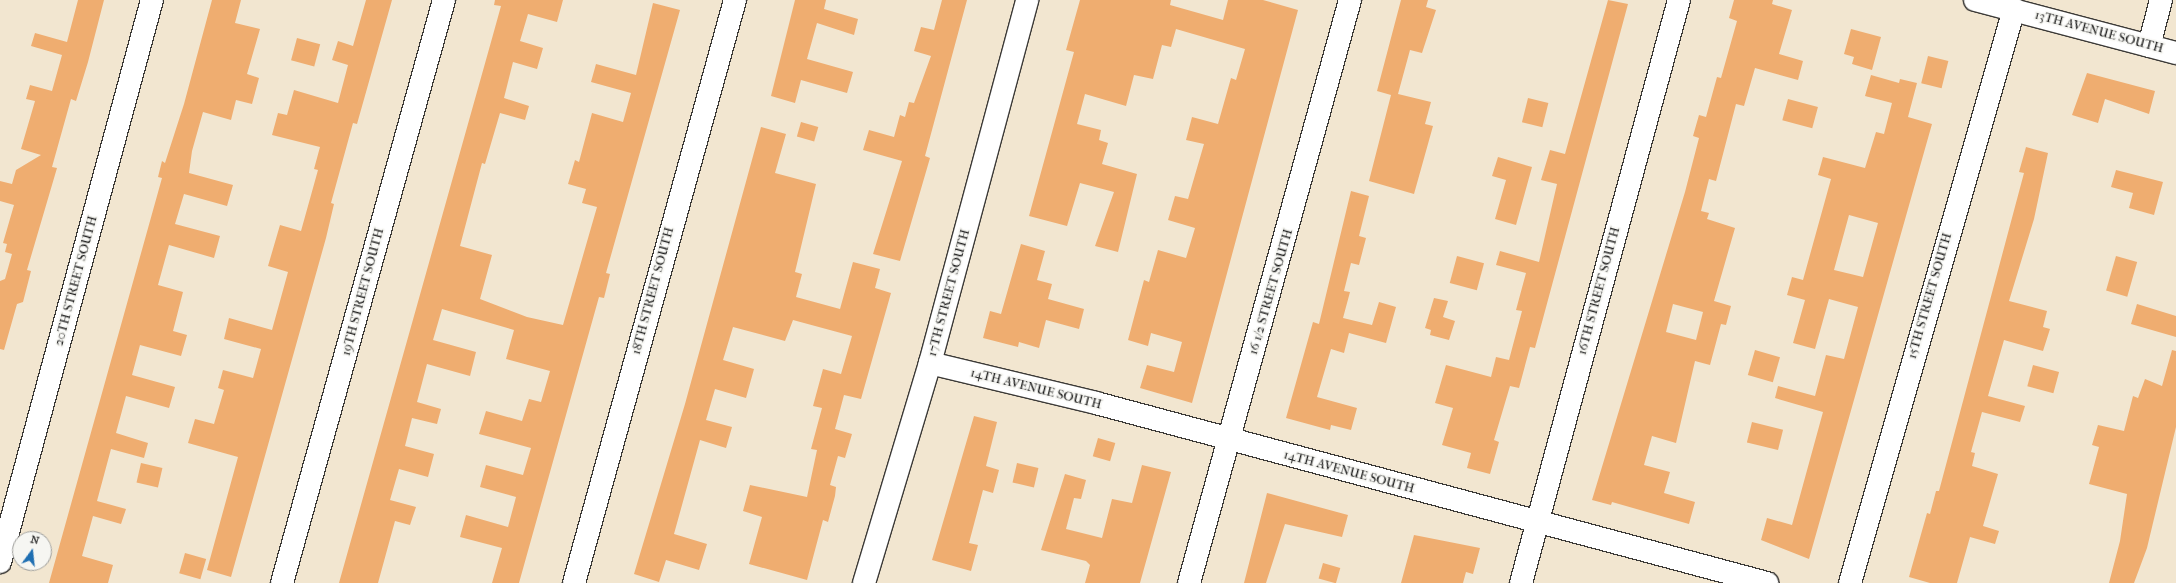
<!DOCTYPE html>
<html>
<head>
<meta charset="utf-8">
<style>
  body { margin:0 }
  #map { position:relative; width:2176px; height:583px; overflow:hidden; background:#f2e6d0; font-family:"IM FELL French Canon",serif }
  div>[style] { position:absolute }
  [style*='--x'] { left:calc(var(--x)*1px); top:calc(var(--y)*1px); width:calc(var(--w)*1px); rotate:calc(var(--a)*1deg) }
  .building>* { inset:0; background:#efad70; transform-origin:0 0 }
  .roads { filter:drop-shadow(1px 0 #3c3a37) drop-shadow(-1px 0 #3c3a37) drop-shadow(0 1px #3c3a37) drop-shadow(0 -1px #3c3a37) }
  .minor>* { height:22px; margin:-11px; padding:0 11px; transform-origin:11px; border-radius:11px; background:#fff }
  .major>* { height:22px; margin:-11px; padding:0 11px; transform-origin:11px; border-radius:11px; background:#fff }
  span { translate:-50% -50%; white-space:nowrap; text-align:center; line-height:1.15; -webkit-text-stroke:3px #f6f6f2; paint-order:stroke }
  .street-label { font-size:13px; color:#1c1c1c }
  .north { position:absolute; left:12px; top:531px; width:40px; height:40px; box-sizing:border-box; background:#f6f6f2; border:1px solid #9f9f9c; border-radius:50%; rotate:15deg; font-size:11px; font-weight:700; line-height:16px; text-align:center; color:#1c1c1c }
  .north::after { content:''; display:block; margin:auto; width:14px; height:18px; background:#1f6fb2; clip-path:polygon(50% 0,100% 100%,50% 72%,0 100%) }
</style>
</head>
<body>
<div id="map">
  <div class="building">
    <i style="clip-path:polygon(78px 0,104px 0,88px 62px,76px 101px,71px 99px,52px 167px,57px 168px,27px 270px,31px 271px,23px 302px,17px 304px,4px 350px,0 349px,0 281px,5px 279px,12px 254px,5px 252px,7px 244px,3px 243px,14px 205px,0 201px,0 181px,12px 184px,16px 170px,41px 155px,21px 149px,35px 101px,26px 99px,30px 85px,52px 91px,62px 55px,31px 46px,35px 33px,67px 42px)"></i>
    <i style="clip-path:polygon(212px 0,241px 0,235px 23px,260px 29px,247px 74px,259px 78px,252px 104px,236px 100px,231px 120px,203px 112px,192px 151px,189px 173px,233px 185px,227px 206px,184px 194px,175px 224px,220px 236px,214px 258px,169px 245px,158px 285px,183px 292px,173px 331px,187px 335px,181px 356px,140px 345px,132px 375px,175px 387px,169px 408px,126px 396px,116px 433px,148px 443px,144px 458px,111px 449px,97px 501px,126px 509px,121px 524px,93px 516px,82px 556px,113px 565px,108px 583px,49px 583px,162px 178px,158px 177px,162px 161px,165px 163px,184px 104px)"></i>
    <i style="clip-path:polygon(366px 0,392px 0,357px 124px,353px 123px,331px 203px,334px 204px,326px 238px,231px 577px,207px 570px,238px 457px,188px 443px,195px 419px,214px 424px,224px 390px,218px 388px,223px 370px,253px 378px,261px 349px,224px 339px,229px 318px,272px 330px,288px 272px,268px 266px,280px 225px,301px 231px,318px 170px,314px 169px,320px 147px,272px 135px,278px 113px,287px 115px,294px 90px,338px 103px,348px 65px,332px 60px,338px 41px,353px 46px)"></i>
    <i style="clip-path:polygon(495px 0,563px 0,557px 22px,528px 14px,520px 41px,543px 48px,537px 69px,513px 62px,504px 98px,529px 106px,525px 120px,500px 113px,485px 164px,482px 163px,460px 246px,492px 255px,480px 299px,527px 317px,563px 325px,597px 207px,582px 203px,586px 189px,568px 184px,575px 160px,579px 162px,592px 113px,623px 122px,631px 93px,591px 82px,596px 64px,636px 75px,653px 3px,680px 10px,606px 273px,610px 274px,604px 298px,599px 297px,519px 583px,492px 583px,502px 548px,460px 537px,466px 515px,508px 527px,516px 497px,480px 487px,486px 465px,523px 475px,531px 448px,479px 434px,486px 411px,522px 421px,529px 399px,541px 402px,550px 371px,506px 359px,514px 330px,442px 309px,433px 340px,476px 352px,470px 376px,427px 364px,417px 402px,441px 409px,437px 424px,412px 418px,405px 446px,434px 454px,428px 477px,399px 469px,390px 500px,416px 507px,410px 525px,395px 521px,378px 583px,339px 583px,491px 42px,501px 6px,494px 5px)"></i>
    <i style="clip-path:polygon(795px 0,826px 0,824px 9px,858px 19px,854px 35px,817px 23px,807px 59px,853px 72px,847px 93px,801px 80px,795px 103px,771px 96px)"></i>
    <i style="clip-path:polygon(942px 0,967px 0,925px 156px,930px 158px,900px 261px,873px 254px,902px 161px,863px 150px,869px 130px,894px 137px,900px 115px,905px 117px,909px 102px,914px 103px,931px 56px,914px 51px,921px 27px,934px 30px)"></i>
    <i style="clip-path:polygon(1080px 0,1171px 0,1170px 5px,1223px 20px,1228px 0,1263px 0,1298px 10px,1192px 403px,1140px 388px,1147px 365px,1174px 372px,1182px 342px,1151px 333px,1148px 346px,1128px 340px,1144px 280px,1149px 282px,1158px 250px,1186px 258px,1195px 228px,1168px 220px,1175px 196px,1188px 199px,1204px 144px,1186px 140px,1192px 117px,1218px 124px,1231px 78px,1236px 80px,1245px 49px,1176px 29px,1171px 47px,1162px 45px,1153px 79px,1134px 75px,1126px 106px,1085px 94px,1077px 124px,1101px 130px,1099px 140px,1108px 143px,1102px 164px,1137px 174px,1118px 252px,1095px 246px,1114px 192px,1080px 183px,1067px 226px,1029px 216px,1074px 52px,1066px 50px)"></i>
    <i style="clip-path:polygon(1401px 0,1428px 0,1426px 7px,1436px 10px,1422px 53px,1410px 50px,1398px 94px,1431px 102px,1425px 124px,1433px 126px,1414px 194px,1369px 181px,1391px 95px,1377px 91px)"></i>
    <i style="clip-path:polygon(1608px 0,1628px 4px,1535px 348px,1530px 347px,1519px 388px,1510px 386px,1494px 440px,1499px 442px,1490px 474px,1467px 468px,1471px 453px,1442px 445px,1453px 408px,1435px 403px,1446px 365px,1491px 377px,1496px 357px,1509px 360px,1522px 311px,1516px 310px,1526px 273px,1496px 265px,1500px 251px,1539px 262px,1557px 184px,1541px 180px,1550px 150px,1565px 154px)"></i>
    <i style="clip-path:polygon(evenodd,1734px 0,1773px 0,1772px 4px,1792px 10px,1779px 54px,1803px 61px,1798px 80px,1755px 68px,1744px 106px,1736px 104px,1716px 181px,1709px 179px,1701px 211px,1709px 213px,1707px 219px,1735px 228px,1714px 301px,1731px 306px,1726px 325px,1721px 324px,1710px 365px,1695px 361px,1676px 443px,1652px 436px,1644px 465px,1670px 472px,1664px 493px,1695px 502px,1689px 524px,1612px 502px,1611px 505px,1592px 500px,1685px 192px,1699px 138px,1693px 136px,1699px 115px,1706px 117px,1717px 77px,1721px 78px,1737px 21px,1729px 18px,1734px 0,1673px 304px,1703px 312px,1696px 340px,1666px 332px,1673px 304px)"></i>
    <i style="clip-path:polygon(1851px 29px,1881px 37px,1872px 70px,1852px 64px,1854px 57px,1844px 54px)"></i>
    <i style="left:297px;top:38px;width:24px;height:23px;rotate:15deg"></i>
    <i style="left:1928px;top:56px;width:21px;height:28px;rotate:14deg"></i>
    <i style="clip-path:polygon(2087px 73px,2155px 91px,2149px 114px,2105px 99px,2098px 123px,2072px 115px)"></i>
    <i style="clip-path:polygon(evenodd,1871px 75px,1899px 83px,1900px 79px,1917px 83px,1908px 117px,1932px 124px,1809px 559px,1761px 540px,1767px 518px,1792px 525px,1823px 412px,1775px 398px,1778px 386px,1815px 396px,1826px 355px,1844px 359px,1858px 307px,1829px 299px,1815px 349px,1793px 343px,1805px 300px,1787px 295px,1792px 277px,1803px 280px,1831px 179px,1818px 175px,1823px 157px,1865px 168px,1876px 132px,1884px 134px,1892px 103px,1865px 96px,1871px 75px,1849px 215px,1878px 223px,1863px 277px,1834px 270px,1849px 215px)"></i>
    <i style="left:1528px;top:98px;width:21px;height:25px;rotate:14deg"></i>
    <i style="left:1788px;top:99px;width:31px;height:22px;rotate:15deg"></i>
    <i style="left:801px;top:122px;width:18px;height:15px;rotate:16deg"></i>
    <i style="clip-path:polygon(761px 127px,786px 134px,775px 173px,816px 184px,795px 272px,802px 274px,796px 297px,840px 309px,853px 262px,880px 269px,875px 288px,891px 293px,861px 399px,844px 395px,835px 429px,852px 434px,845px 458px,838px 456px,830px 485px,836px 487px,835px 496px,828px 522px,823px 520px,807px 580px,749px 564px,762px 517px,743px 511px,750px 485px,807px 497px,817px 450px,811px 449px,822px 408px,813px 406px,823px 369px,841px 374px,852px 336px,793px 320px,785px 341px,733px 327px,723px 360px,754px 369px,746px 398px,715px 389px,706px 420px,732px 427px,726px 448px,700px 440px,674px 534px,707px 544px,699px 570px,666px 560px,659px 582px,634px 574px,685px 404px)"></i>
    <i style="clip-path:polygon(2026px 147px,2048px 153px,2034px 219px,2009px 301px,2047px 311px,2043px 327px,2050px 329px,2043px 351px,2004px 340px,1988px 396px,2025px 406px,2020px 422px,1982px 412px,1971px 452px,1975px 453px,1972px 466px,1998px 474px,1983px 526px,1999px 531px,1995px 544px,1970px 537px,1957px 583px,1930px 583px,1909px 577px,1927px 513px,1930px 514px,1936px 491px,1939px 491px,2024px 173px,2019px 172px)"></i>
    <i style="clip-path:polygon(1498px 157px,1532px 167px,1516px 225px,1495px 219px,1506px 180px,1492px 176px)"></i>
    <i style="clip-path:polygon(2116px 170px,2163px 182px,2154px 215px,2129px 208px,2133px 193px,2111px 187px)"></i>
    <i style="clip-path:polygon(1351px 191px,1369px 196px,1359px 236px,1366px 238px,1359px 265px,1351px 263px,1344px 291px,1350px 292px,1343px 318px,1372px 325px,1379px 302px,1396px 307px,1386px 343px,1349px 333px,1344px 353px,1331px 349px,1317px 397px,1357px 408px,1351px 430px,1331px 425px,1330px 430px,1286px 418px,1313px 322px,1319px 324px)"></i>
    <i style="clip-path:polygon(1021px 244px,1045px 251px,1037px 280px,1052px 284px,1048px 299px,1084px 309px,1079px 329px,1046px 320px,1039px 348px,1019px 342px,1018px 347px,983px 338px,990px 311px,1001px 314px)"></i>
    <i style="left:1457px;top:256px;width:28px;height:28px;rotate:15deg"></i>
    <i style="left:2116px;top:256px;width:22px;height:36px;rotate:16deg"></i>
    <i style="clip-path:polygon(1434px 298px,1448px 301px,1443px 317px,1455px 321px,1449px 340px,1430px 335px,1431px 330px,1425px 328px)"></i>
    <i style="clip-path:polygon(2137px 304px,2176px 316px,2176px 337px,2131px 324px)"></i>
    <i style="left:1755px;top:350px;width:26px;height:26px;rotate:16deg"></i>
    <i style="clip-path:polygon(2172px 350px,2176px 351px,2176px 427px,2147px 548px,2134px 583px,2109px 583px,2120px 541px,2127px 494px,2089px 484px,2099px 447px,2092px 445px,2098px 425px,2124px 431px,2133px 396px,2138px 398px,2145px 379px,2162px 386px)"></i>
    <i style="left:2033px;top:365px;width:27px;height:22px;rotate:15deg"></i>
    <i style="clip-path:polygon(974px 416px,997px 422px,986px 466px,999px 470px,993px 493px,983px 490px,969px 543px,978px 545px,971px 571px,932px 560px)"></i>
    <i style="left:1752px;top:422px;width:32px;height:21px;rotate:14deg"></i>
    <i style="left:1098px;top:438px;width:18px;height:19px;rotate:16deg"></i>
    <i style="left:141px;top:463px;width:22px;height:20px;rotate:13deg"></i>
    <i style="left:1017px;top:463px;width:22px;height:20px;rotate:13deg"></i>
    <i style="clip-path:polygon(1142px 465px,1171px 472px,1140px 583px,1085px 583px,1090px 565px,1086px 561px,1041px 550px,1065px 474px,1086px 480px,1081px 499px,1074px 498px,1066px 529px,1102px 538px,1112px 499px,1132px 503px)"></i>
    <i style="clip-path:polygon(1267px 493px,1348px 515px,1342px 537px,1285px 524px,1266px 583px,1244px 583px)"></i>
    <i style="clip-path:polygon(1414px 535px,1480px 548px,1473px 574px,1466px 572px,1463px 583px,1401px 583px)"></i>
    <i style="left:185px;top:553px;width:22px;height:21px;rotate:16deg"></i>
    <i style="left:1323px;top:563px;width:18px;height:16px;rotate:16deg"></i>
  </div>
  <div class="roads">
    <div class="minor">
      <i style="--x:2149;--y:46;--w:48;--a:-75.4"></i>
      <i style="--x:930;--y:363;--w:171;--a:13.5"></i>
      <i style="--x:1096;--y:403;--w:695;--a:15.02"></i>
      <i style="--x:0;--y:562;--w:582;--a:-74.87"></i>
      <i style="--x:282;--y:583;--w:605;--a:-74.47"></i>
      <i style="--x:574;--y:583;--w:605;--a:-74.56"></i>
      <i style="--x:864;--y:583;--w:230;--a:-73.3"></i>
      <i style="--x:930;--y:363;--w:376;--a:-75"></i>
      <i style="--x:1189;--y:583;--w:605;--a:-74.56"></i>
      <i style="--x:1521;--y:583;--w:604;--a:-74.84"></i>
      <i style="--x:1850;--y:583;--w:597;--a:-74.05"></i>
    </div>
    <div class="major">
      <i style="--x:1975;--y:0;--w:208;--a:14.8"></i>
    </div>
  </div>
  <div class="street-label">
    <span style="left:2099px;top:32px;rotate:15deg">13TH AVENUE SOUTH</span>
    <span style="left:76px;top:281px;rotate:-75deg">20TH STREET SOUTH</span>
    <span style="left:653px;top:291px;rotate:-75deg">18TH STREET SOUTH</span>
    <span style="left:1599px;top:291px;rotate:-75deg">16TH STREET SOUTH</span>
    <span style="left:363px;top:292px;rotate:-75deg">19TH STREET SOUTH</span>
    <span style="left:1271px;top:292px;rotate:-74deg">16 1/2 STREET SOUTH</span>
    <span style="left:949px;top:293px;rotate:-75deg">17TH STREET SOUTH</span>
    <span style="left:1930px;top:296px;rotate:-74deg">15TH STREET SOUTH</span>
    <span style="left:1036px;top:389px;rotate:14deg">14TH AVENUE SOUTH</span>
    <span style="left:1349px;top:472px;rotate:15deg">14TH AVENUE SOUTH</span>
  </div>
  <div class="north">N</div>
</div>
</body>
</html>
